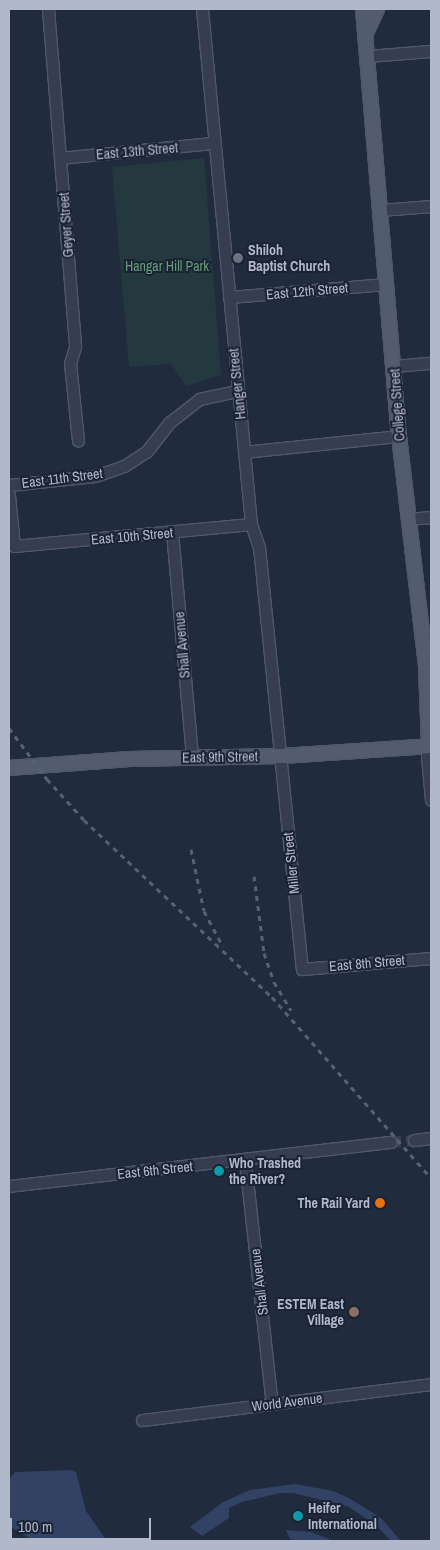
<!DOCTYPE html>
<html>
<head>
<meta charset="utf-8">
<style>
  body { margin:0 }
  #map { position:relative; width:440px; height:1550px; overflow:hidden; background:#212b3e; font-family:"Archivo Narrow",sans-serif }
  div>[style] { position:absolute }
  [style*='--x'] { left:calc(var(--x)*1px); top:calc(var(--y)*1px); width:calc(var(--w)*1px); rotate:calc(var(--a)*1deg) }
  .green>* { inset:0; background:#23393f }
  .water>* { inset:0; background:#314265 }
  .minor-tunnel>* { height:11px; margin-top:-5.5px; transform-origin:0; background:repeating-linear-gradient(90deg,#374053 0 11px,transparent 0 16.5px) }
  .roads { filter:drop-shadow(1px 0 #505869) drop-shadow(-1px 0 #505869) drop-shadow(0 1px #505869) drop-shadow(0 -1px #505869) }
  .minor>* { height:11px; margin:-5.5px; padding:0 5.5px; transform-origin:5.5px; border-radius:5.5px; background:#353d4e }
  .major>* { height:14px; margin:-7px; padding:0 7px; transform-origin:7px; border-radius:7px; background:#535c6e }
  .rail>* { height:3px; margin-top:-1.5px; transform-origin:0; background:repeating-linear-gradient(90deg,#576176 0 5px,transparent 0 10px) }
  .dots>* { width:14px; height:14px; translate:-50% -50%; box-sizing:border-box; border:2px solid #1a2233; border-radius:50% }
  span { translate:-50% -50%; white-space:nowrap; text-align:center; line-height:1.15; -webkit-text-stroke:4px #1a2233; paint-order:stroke }
  .street-label { font-size:14px; color:#b1b8ca }
  .poi-label { font-size:14px; color:#b1b8ca; font-weight:700 }
  .left { translate:0 -50%; text-align:left }
  .right { translate:-100% -50%; text-align:right }
  .park-label { font-size:14px; color:#659d77 }
  .frame { position:absolute; inset:0; border:10px solid #b1b8ca; pointer-events:none }
  .scale { position:absolute; left:10px; top:1518px; width:141px; height:22px; box-sizing:border-box; border:2px solid #b1b8ca; border-top:0; padding-left:6px; font-size:15px; line-height:18px; white-space:nowrap; color:#b1b8ca; -webkit-text-stroke:4px #1a2233; paint-order:stroke }
</style>
</head>
<body>
<div id="map">
  <div class="green">
    <i style="clip-path:polygon(204px 158px,221px 375px,186px 386px,171px 364px,129px 367px,112px 167px)"></i>
  </div>
  <div class="water">
    <i style="clip-path:polygon(70px 1470px,76px 1472px,86px 1511px,107px 1541px,34px 1541px,9px 1526px,9px 1479px,15px 1472px)"></i>
    <i style="clip-path:polygon(295px 1484px,333px 1491px,349px 1498px,381px 1518px,401px 1541px,391px 1541px,375px 1524px,347px 1506px,293px 1493px,280px 1493px,242px 1502px,229px 1508px,229px 1518px,202px 1536px,190px 1527px,223px 1502px,250px 1490px)"></i>
    <i style="clip-path:polygon(286px 1530px,311px 1532px,334px 1541px,291px 1541px)"></i>
  </div>
  <div class="minor-tunnel">
    <i style="--x:390;--y:1142;--w:24;--a:-5"></i>
  </div>
  <div class="roads">
    <div class="minor">
      <i style="--x:48;--y:9;--w:339;--a:85.4"></i>
      <i style="--x:75;--y:347;--w:17;--a:107"></i>
      <i style="--x:70;--y:363;--w:78;--a:84.1"></i>
      <i style="--x:202;--y:9;--w:517;--a:84.56"></i>
      <i style="--x:251;--y:524;--w:24;--a:71"></i>
      <i style="--x:259;--y:547;--w:424;--a:84.2"></i>
      <i style="--x:302;--y:969;--w:129;--a:-4.9"></i>
      <i style="--x:367;--y:56;--w:64;--a:-4.5"></i>
      <i style="--x:60;--y:158;--w:155;--a:-5.6"></i>
      <i style="--x:380;--y:210;--w:51;--a:-4.5"></i>
      <i style="--x:229;--y:297;--w:158;--a:-4.7"></i>
      <i style="--x:394;--y:366;--w:37;--a:-5"></i>
      <i style="--x:244;--y:452;--w:156;--a:-5.9"></i>
      <i style="--x:9;--y:485;--w:86;--a:-6"></i>
      <i style="--x:95;--y:476;--w:31;--a:-19"></i>
      <i style="--x:124;--y:466;--w:27;--a:-33"></i>
      <i style="--x:147;--y:451;--w:37;--a:-52"></i>
      <i style="--x:170;--y:422;--w:37;--a:-38"></i>
      <i style="--x:199;--y:399;--w:39;--a:-12"></i>
      <i style="--x:9;--y:495;--w:51;--a:84.4"></i>
      <i style="--x:14;--y:546;--w:238;--a:-5.3"></i>
      <i style="--x:408;--y:519;--w:23;--a:-5"></i>
      <i style="--x:172;--y:532;--w:226;--a:84.9"></i>
      <i style="--x:429;--y:746;--w:10;--a:101"></i>
      <i style="--x:427;--y:756;--w:44;--a:84.8"></i>
      <i style="--x:414;--y:1140;--w:17;--a:-7"></i>
      <i style="--x:245;--y:1161;--w:244;--a:83.7"></i>
      <i style="--x:9;--y:1186;--w:384;--a:-6.6"></i>
      <i style="--x:142;--y:1420;--w:291;--a:-7.1"></i>
    </div>
    <div class="major">
      <i style="--x:363;--y:9;--w:429;--a:85.2"></i>
      <i style="--x:399;--y:436;--w:233;--a:83.3"></i>
      <i style="--x:426;--y:667;--w:79;--a:87.8"></i>
      <i style="--x:366;--y:33;--w:26;--a:-65"></i>
      <i style="--x:9;--y:768;--w:121;--a:-4.3"></i>
      <i style="--x:130;--y:759;--w:152;--a:-1.1"></i>
      <i style="--x:282;--y:756;--w:149;--a:-3.8"></i>
    </div>
  </div>
  <div class="rail">
    <i style="--x:9;--y:728;--w:64;--a:53.3"></i>
    <i style="--x:47;--y:779;--w:55;--a:47.9"></i>
    <i style="--x:84;--y:820;--w:258;--a:43.3"></i>
    <i style="--x:272;--y:997;--w:241;--a:48.7"></i>
    <i style="--x:191;--y:849;--w:63;--a:78.2"></i>
    <i style="--x:204;--y:911;--w:40;--a:62"></i>
    <i style="--x:254;--y:876;--w:78;--a:82.6"></i>
    <i style="--x:264;--y:953;--w:31;--a:71"></i>
    <i style="--x:274;--y:982;--w:33;--a:59"></i>
  </div>
  <div class="dots">
    <i style="left:238px;top:258px;background:#6b7280"></i>
    <i style="left:219px;top:1171px;background:#0f9aa8"></i>
    <i style="left:380px;top:1203px;background:#e8710a"></i>
    <i style="left:354px;top:1312px;background:#8d6e63"></i>
    <i style="left:298px;top:1516px;background:#0f9aa8"></i>
  </div>
  <div class="street-label">
    <span style="left:137px;top:151px;rotate:-5deg">East 13th Street</span>
    <span style="left:66px;top:225px;rotate:-94deg">Geyer Street</span>
    <span style="left:307px;top:291px;rotate:-5deg">East 12th Street</span>
    <span style="left:237px;top:384px;rotate:-96deg">Hanger Street</span>
    <span style="left:397px;top:405px;rotate:-94deg">College Street</span>
    <span style="left:62px;top:478px;rotate:-7deg">East 11th Street</span>
    <span style="left:132px;top:536px;rotate:-5deg">East 10th Street</span>
    <span style="left:182px;top:645px;rotate:-95deg">Shall Avenue</span>
    <span style="left:220px;top:757px;rotate:-1deg">East 9th Street</span>
    <span style="left:291px;top:863px;rotate:-96deg">Miller Street</span>
    <span style="left:367px;top:963px;rotate:-5deg">East 8th Street</span>
    <span style="left:155px;top:1170px;rotate:-6deg">East 6th Street</span>
    <span style="left:259px;top:1282px;rotate:-97deg">Shall Avenue</span>
    <span style="left:287px;top:1402px;rotate:-7deg">World Avenue</span>
  </div>
  <div class="poi-label">
    <span class="left" style="left:248px;top:258px">Shiloh<br>Baptist Church</span>
    <span class="left" style="left:229px;top:1171px">Who Trashed<br>the River?</span>
    <span class="right" style="left:370px;top:1203px">The Rail Yard</span>
    <span class="right" style="left:344px;top:1312px">ESTEM East<br>Village</span>
    <span class="left" style="left:308px;top:1516px">Heifer<br>International</span>
  </div>
  <div class="park-label">
    <span style="left:167px;top:266px">Hangar Hill Park</span>
  </div>
  <div class="frame"></div>
  <div class="scale">100 m</div>
</div>
</body>
</html>
